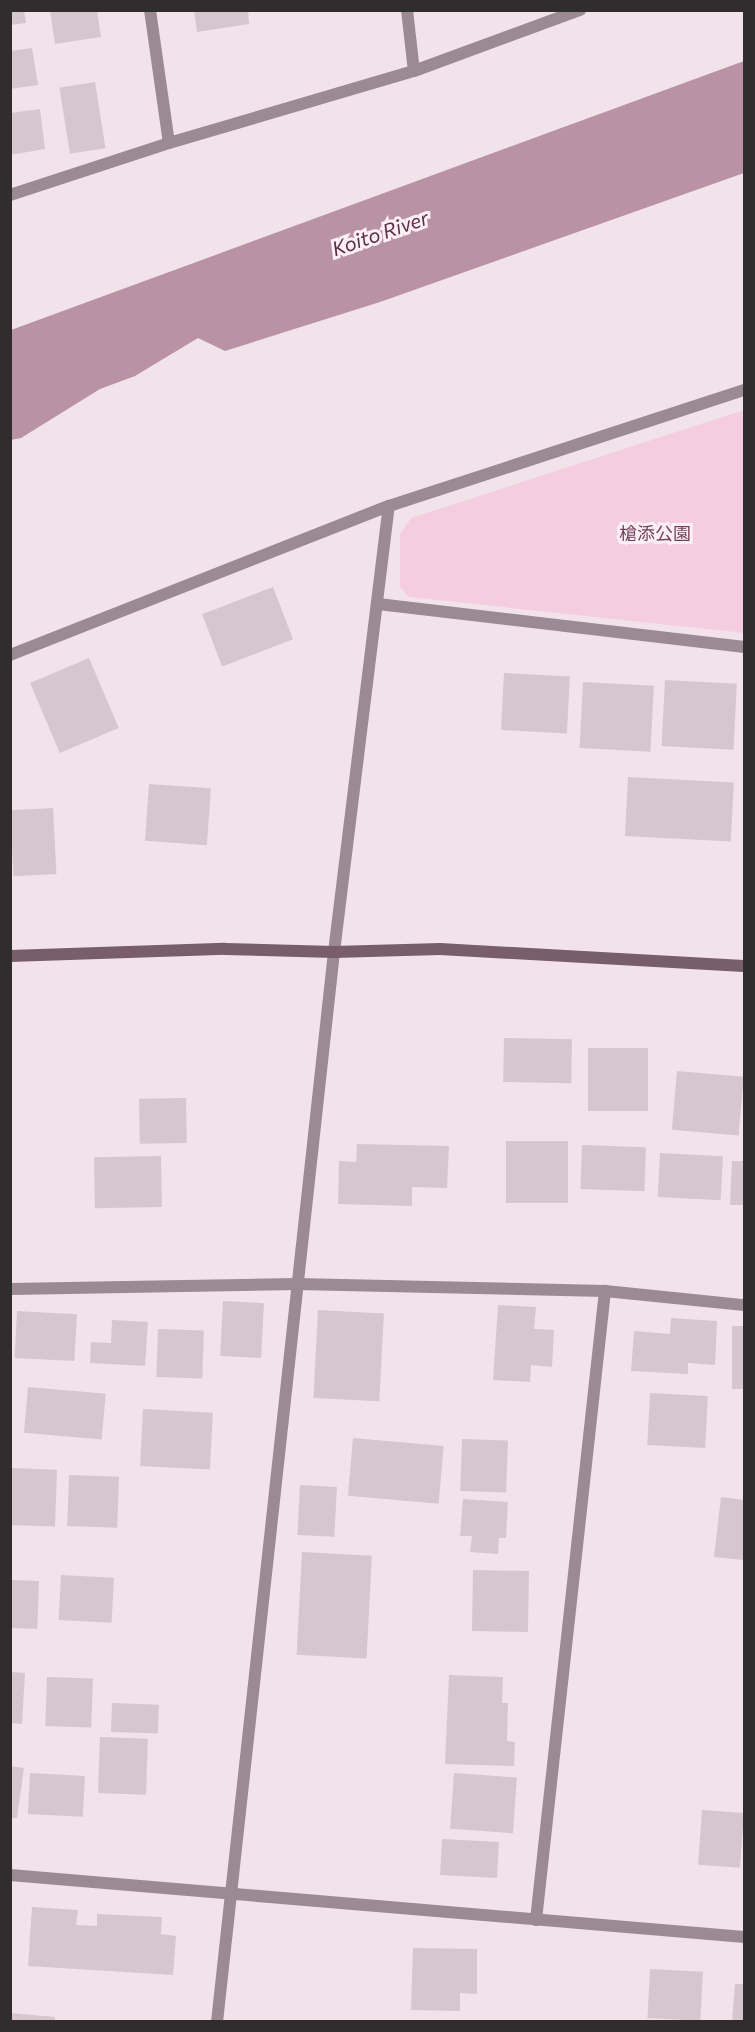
<!DOCTYPE html>
<html>
<head>
<meta charset="utf-8">
<style>
  body { margin:0 }
  #map { position:relative; width:755px; height:2032px; overflow:hidden; background:#f2e3ea; font-family:Commissioner,"Noto Sans JP",sans-serif }
  div>[style] { position:absolute }
  [style*='--x'] { left:calc(var(--x)*1px); top:calc(var(--y)*1px); width:calc(var(--w)*1px); rotate:calc(var(--a)*1deg) }
  .green>* { inset:0; background:#f4cee0 }
  .water>* { inset:0; background:#ba92a5 }
  .building>* { inset:0; background:#d6c7ce; transform-origin:0 0 }
  .street>* { height:12px; margin:-6px; padding:0 6px; transform-origin:6px; border-radius:6px; background:#9c8a92 }
  .secondary>* { height:12px; margin:-6px; padding:0 6px; transform-origin:6px; border-radius:6px; background:#775e69 }
  span { translate:-50% -50%; white-space:nowrap; text-align:center; line-height:1.15; -webkit-text-stroke:6px #fff0f7; paint-order:stroke }
  .park-label { font-size:18px; color:#76405c }
  .water-label { font-size:20px; color:#5f2b47; font-style:italic }
  .frame { position:absolute; inset:0; border:12px solid #312c2e; pointer-events:none }
</style>
</head>
<body>
<div id="map">
  <div class="green">
    <i style="clip-path:polygon(744px 410px,744px 633px,409px 597px,400px 587px,400px 534px,411px 518px)"></i>
  </div>
  <div class="water">
    <i style="clip-path:polygon(744px 61px,744px 173px,380px 302px,225px 351px,198px 338px,135px 376px,100px 389px,21px 438px,11px 440px,11px 330px)"></i>
  </div>
  <div class="building">
    <i style="clip-path:polygon(10px 10px,24px 10px,26px 23px,10px 25px)"></i>
    <i style="clip-path:polygon(50px 10px,97px 10px,101px 37px,55px 44px)"></i>
    <i style="clip-path:polygon(194px 10px,248px 10px,249px 24px,197px 32px)"></i>
    <i style="clip-path:polygon(32px 48px,38px 85px,10px 89px,10px 51px)"></i>
    <i style="left:95px;top:82px;width:67px;height:36px;rotate:81deg"></i>
    <i style="clip-path:polygon(40px 109px,45px 149px,10px 155px,10px 113px)"></i>
    <i style="left:273px;top:587px;width:56px;height:76px;rotate:69deg"></i>
    <i style="left:89px;top:658px;width:76px;height:64px;rotate:67deg"></i>
    <i style="left:504px;top:673px;width:66px;height:57px;rotate:3deg"></i>
    <i style="left:665px;top:680px;width:72px;height:66px;rotate:3deg"></i>
    <i style="left:583px;top:682px;width:71px;height:66px;rotate:3deg"></i>
    <i style="left:628px;top:777px;width:106px;height:59px;rotate:3deg"></i>
    <i style="left:149px;top:784px;width:62px;height:57px;rotate:4deg"></i>
    <i style="left:53px;top:808px;width:66px;height:43px;rotate:87deg"></i>
    <i style="left:504px;top:1038px;width:68px;height:44px;rotate:1deg"></i>
    <i style="left:588px;top:1048px;width:60px;height:63px"></i>
    <i style="left:677px;top:1071px;width:67px;height:59px;rotate:5deg"></i>
    <i style="left:186px;top:1098px;width:45px;height:47px;rotate:89deg"></i>
    <i style="left:506px;top:1141px;width:62px;height:62px"></i>
    <i style="clip-path:polygon(357px 1144px,449px 1146px,447px 1188px,412px 1187px,412px 1206px,338px 1204px,339px 1161px,356px 1162px)"></i>
    <i style="left:582px;top:1145px;width:64px;height:44px;rotate:2deg"></i>
    <i style="left:660px;top:1153px;width:63px;height:44px;rotate:3deg"></i>
    <i style="left:161px;top:1156px;width:51px;height:67px;rotate:89deg"></i>
    <i style="clip-path:polygon(732px 1161px,744px 1161px,744px 1205px,730px 1205px)"></i>
    <i style="left:223px;top:1301px;width:41px;height:55px;rotate:3deg"></i>
    <i style="clip-path:polygon(498px 1305px,536px 1307px,534px 1329px,554px 1330px,552px 1367px,531px 1365px,530px 1382px,493px 1380px)"></i>
    <i style="left:318px;top:1310px;width:66px;height:88px;rotate:3deg"></i>
    <i style="left:17px;top:1311px;width:60px;height:47px;rotate:3deg"></i>
    <i style="clip-path:polygon(671px 1318px,717px 1321px,715px 1365px,688px 1363px,688px 1374px,631px 1371px,634px 1331px,670px 1334px)"></i>
    <i style="clip-path:polygon(112px 1320px,148px 1322px,145px 1366px,90px 1363px,91px 1342px,111px 1343px)"></i>
    <i style="left:732px;top:1326px;width:12px;height:63px"></i>
    <i style="left:158px;top:1329px;width:46px;height:48px;rotate:2deg"></i>
    <i style="left:28px;top:1387px;width:78px;height:46px;rotate:5deg"></i>
    <i style="left:650px;top:1393px;width:58px;height:52px;rotate:3deg"></i>
    <i style="left:143px;top:1409px;width:70px;height:57px;rotate:3deg"></i>
    <i style="left:353px;top:1438px;width:91px;height:58px;rotate:5deg"></i>
    <i style="left:462px;top:1439px;width:46px;height:52px;rotate:2deg"></i>
    <i style="left:10px;top:1468px;width:47px;height:57px;rotate:2deg"></i>
    <i style="left:69px;top:1475px;width:50px;height:51px;rotate:2deg"></i>
    <i style="left:300px;top:1485px;width:37px;height:50px;rotate:3deg"></i>
    <i style="clip-path:polygon(721px 1497px,744px 1500px,744px 1560px,714px 1557px)"></i>
    <i style="clip-path:polygon(463px 1499px,508px 1502px,506px 1538px,499px 1538px,498px 1554px,470px 1552px,472px 1536px,460px 1536px)"></i>
    <i style="left:302px;top:1552px;width:70px;height:103px;rotate:3deg"></i>
    <i style="left:473px;top:1570px;width:56px;height:61px;rotate:1deg"></i>
    <i style="left:61px;top:1575px;width:53px;height:45px;rotate:3deg"></i>
    <i style="left:10px;top:1580px;width:29px;height:48px;rotate:2deg"></i>
    <i style="clip-path:polygon(10px 1672px,25px 1673px,22px 1724px,10px 1723px)"></i>
    <i style="clip-path:polygon(449px 1675px,503px 1677px,502px 1703px,508px 1703px,507px 1741px,515px 1742px,514px 1766px,445px 1764px)"></i>
    <i style="left:47px;top:1677px;width:46px;height:49px;rotate:2deg"></i>
    <i style="left:112px;top:1703px;width:47px;height:29px;rotate:2deg"></i>
    <i style="left:100px;top:1737px;width:48px;height:56px;rotate:2deg"></i>
    <i style="clip-path:polygon(10px 1766px,24px 1768px,17px 1818px,10px 1818px)"></i>
    <i style="left:30px;top:1773px;width:55px;height:41px;rotate:3deg"></i>
    <i style="left:454px;top:1773px;width:63px;height:56px;rotate:4deg"></i>
    <i style="left:702px;top:1810px;width:42px;height:55px;rotate:4deg"></i>
    <i style="left:442px;top:1839px;width:57px;height:36px;rotate:3deg"></i>
    <i style="clip-path:polygon(32px 1907px,78px 1910px,76px 1925px,97px 1926px,97px 1914px,162px 1917px,161px 1934px,176px 1936px,173px 1975px,28px 1966px)"></i>
    <i style="clip-path:polygon(413px 1948px,477px 1949px,477px 1994px,460px 1993px,460px 2011px,411px 2010px)"></i>
    <i style="left:650px;top:1969px;width:53px;height:49px;rotate:3deg"></i>
    <i style="clip-path:polygon(735px 1984px,744px 1984px,744px 2022px,732px 2022px)"></i>
    <i style="clip-path:polygon(10px 2013px,55px 2017px,55px 2022px,10px 2022px)"></i>
  </div>
  <div class="street">
    <i style="--x:150;--y:10;--w:134;--a:81.9"></i>
    <i style="--x:407;--y:10;--w:61;--a:83.5"></i>
    <i style="--x:10;--y:195;--w:167;--a:-18.1"></i>
    <i style="--x:169;--y:143;--w:255;--a:-16.4"></i>
    <i style="--x:414;--y:71;--w:177;--a:-20.2"></i>
    <i style="--x:378;--y:604;--w:369;--a:6.7"></i>
    <i style="--x:10;--y:655;--w:407;--a:-21.5"></i>
    <i style="--x:389;--y:506;--w:373;--a:-18.1"></i>
    <i style="--x:10;--y:1289;--w:287;--a:-1"></i>
    <i style="--x:297;--y:1284;--w:308;--a:1.3"></i>
    <i style="--x:605;--y:1291;--w:140;--a:5.8"></i>
    <i style="--x:10;--y:1875;--w:737;--a:4.83"></i>
    <i style="--x:536;--y:1920;--w:633;--a:-83.74"></i>
    <i style="--x:217;--y:2022;--w:1076;--a:-83.76"></i>
    <i style="--x:334;--y:952;--w:449;--a:-83"></i>
  </div>
  <div class="secondary">
    <i style="--x:10;--y:956;--w:215;--a:-1.9"></i>
    <i style="--x:225;--y:949;--w:109;--a:1.6"></i>
    <i style="--x:334;--y:952;--w:106;--a:-1.6"></i>
    <i style="--x:440;--y:949;--w:304;--a:3.2"></i>
  </div>
  <div class="park-label">
    <span style="left:655px;top:533px">槍添公園</span>
  </div>
  <div class="water-label">
    <span style="left:380px;top:233px;rotate:-19deg">Koito River</span>
  </div>
  <div class="frame"></div>
</div>
</body>
</html>
